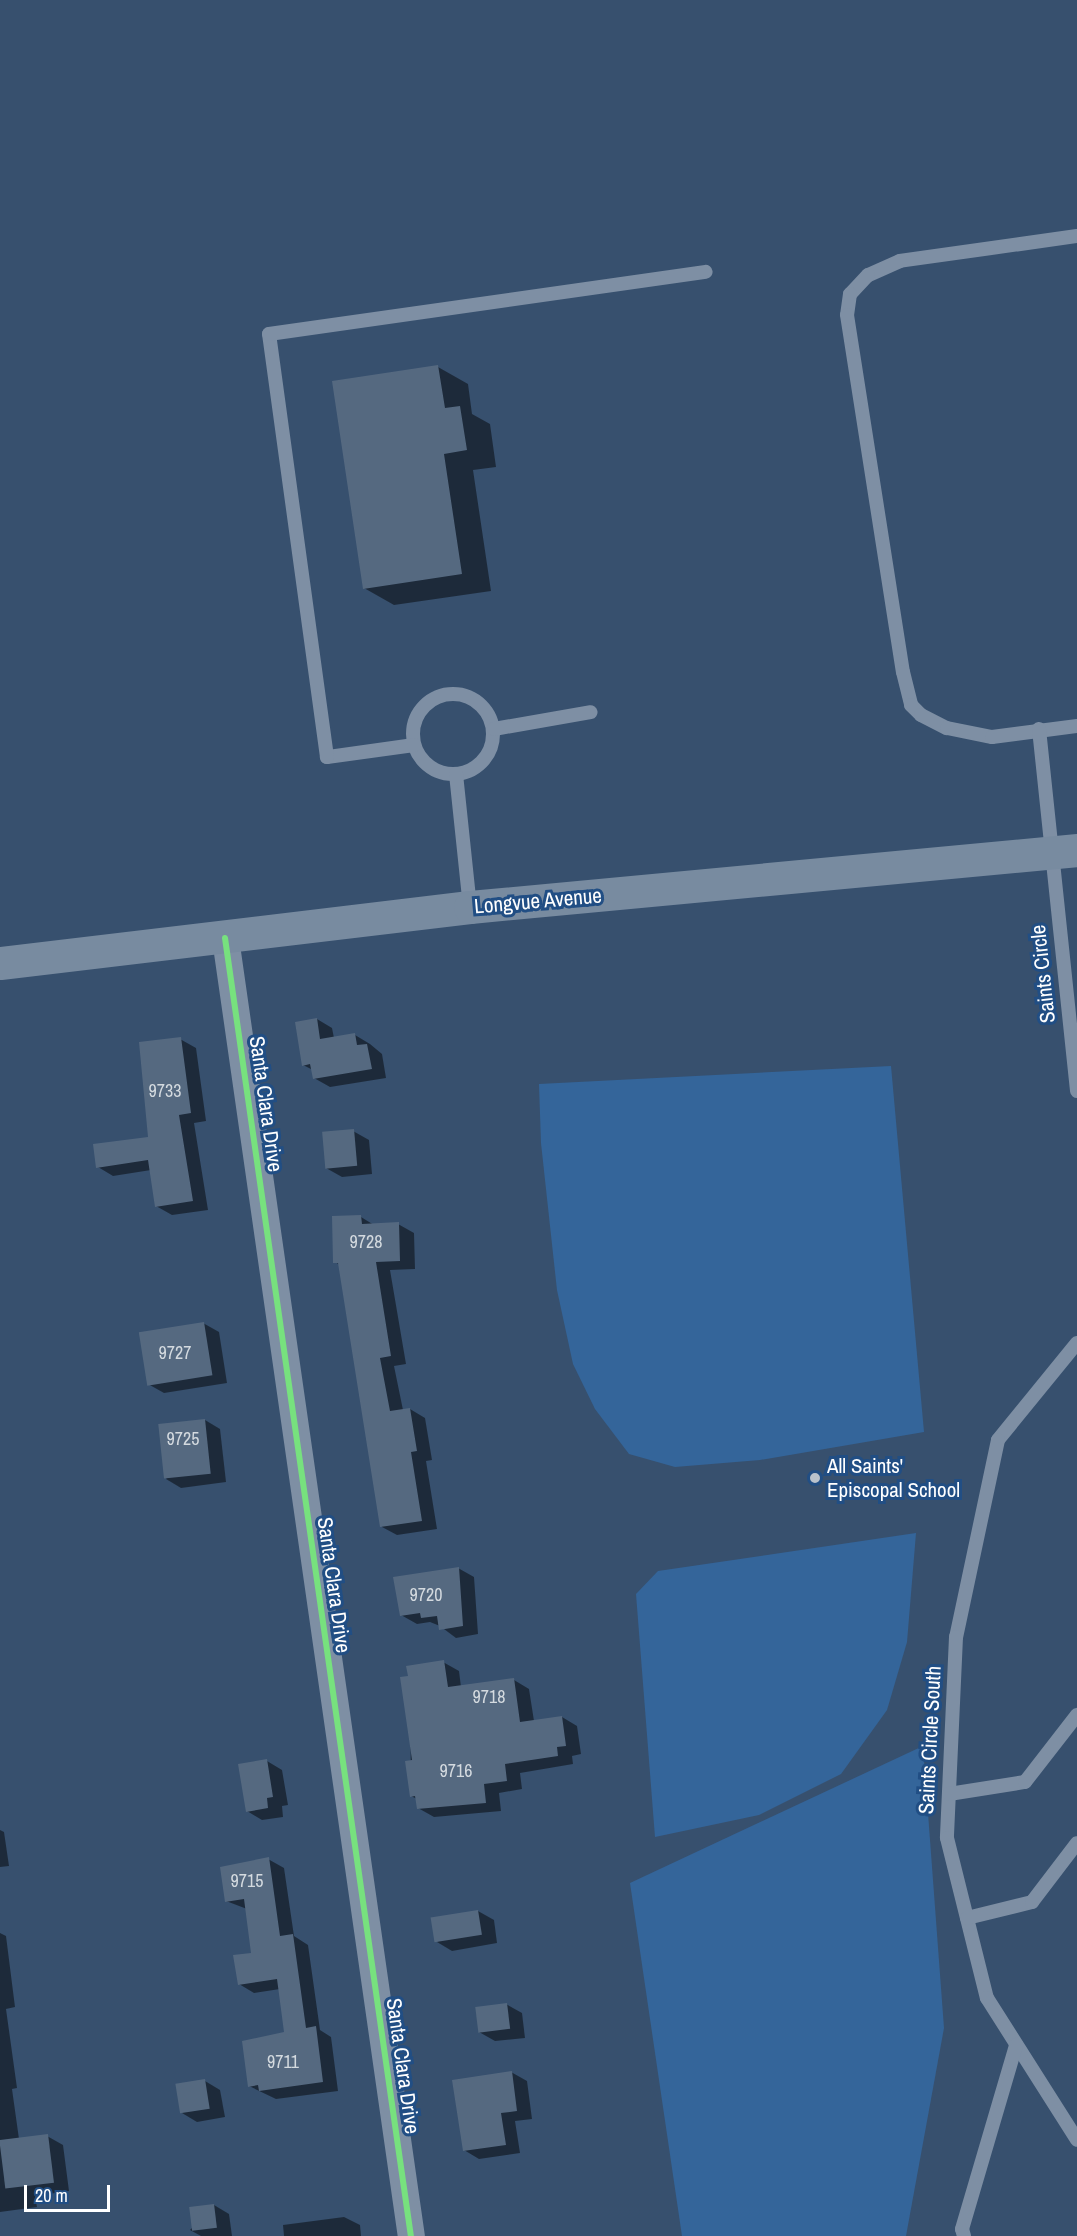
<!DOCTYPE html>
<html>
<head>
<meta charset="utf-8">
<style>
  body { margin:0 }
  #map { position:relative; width:1077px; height:2236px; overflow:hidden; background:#37506e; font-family:"Archivo Narrow",sans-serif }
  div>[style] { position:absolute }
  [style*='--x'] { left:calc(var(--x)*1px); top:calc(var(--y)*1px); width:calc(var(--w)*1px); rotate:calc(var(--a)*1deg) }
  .green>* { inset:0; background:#34659a }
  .shadow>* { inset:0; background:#0007 }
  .building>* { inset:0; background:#556980; transform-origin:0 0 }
  .lane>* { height:14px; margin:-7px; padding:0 7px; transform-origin:7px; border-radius:7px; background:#7e8fa4 }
  .lane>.ring { margin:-7px; padding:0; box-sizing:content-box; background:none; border:14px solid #7e8fa4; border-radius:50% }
  .street>* { height:27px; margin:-13.5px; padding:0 13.5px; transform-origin:13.5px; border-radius:13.5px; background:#7e8fa4 }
  .secondary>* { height:33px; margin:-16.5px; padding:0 16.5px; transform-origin:16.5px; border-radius:16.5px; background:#788ba0 }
  .cycleway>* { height:6px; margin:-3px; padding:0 3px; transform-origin:3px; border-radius:3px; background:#77e17e }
  .dots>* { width:16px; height:16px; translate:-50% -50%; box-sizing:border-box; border:3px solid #214e84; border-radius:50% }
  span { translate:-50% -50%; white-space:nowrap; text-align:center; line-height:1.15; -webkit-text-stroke:6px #214e84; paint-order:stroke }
  .number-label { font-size:18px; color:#d4dadf }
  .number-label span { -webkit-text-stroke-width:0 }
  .street-label { font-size:21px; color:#fff }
  .poi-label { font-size:21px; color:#fff }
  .left { translate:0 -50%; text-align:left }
  .scale { position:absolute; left:24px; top:2185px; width:86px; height:27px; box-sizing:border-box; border:3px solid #fff; border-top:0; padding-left:8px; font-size:18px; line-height:21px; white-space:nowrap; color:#fff; -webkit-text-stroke:4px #214e84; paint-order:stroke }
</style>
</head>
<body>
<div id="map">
  <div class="green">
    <i style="clip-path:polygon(891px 1066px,924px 1432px,760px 1460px,675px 1467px,629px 1454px,595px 1409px,573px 1364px,557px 1290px,541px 1143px,539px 1084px)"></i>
    <i style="clip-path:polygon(916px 1533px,907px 1642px,887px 1710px,841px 1774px,759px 1815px,655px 1837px,636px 1594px,658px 1571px)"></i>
    <i style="clip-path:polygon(923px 1746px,944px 2028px,906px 2236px,682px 2236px,630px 1883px)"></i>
  </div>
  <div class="shadow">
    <i style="clip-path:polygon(438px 367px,468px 384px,472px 414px,490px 424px,496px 467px,473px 470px,491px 591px,394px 605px,364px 588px)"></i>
    <i style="clip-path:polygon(317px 1019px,332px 1028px,334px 1038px,355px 1035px,370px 1044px,382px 1054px,386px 1078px,330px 1087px,314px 1078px,313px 1070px,303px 1065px)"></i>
    <i style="clip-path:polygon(180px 1039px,196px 1048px,206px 1121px,194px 1123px,208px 1210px,172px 1215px,156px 1206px,151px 1170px,113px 1176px,98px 1167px,150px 1138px)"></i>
    <i style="clip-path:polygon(353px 1131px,369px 1140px,372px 1174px,342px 1177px,326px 1168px)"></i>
    <i style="clip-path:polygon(361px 1217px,374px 1225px,398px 1224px,414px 1233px,415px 1269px,390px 1270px,406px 1364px,394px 1366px,403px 1410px,410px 1409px,425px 1418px,432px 1460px,426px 1461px,437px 1529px,397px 1535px,382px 1527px,340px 1265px,335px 1262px)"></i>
    <i style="clip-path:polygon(203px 1323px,219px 1332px,227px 1383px,164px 1393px,148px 1384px)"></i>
    <i style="clip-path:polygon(205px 1420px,220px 1429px,226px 1482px,181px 1488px,166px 1479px)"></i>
    <i style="clip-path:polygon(458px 1568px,474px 1577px,478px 1634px,456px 1638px,440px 1626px,430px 1622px,417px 1624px,401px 1615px)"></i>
    <i style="clip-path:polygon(443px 1662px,459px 1671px,461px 1687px,514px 1680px,529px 1689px,534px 1721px,562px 1717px,577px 1726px,581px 1754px,572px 1756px,573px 1764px,520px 1773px,522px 1789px,499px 1793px,501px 1811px,434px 1817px,418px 1808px,417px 1799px,411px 1796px,410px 1677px)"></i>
    <i style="clip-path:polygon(267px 1761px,282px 1770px,288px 1805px,282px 1806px,283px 1817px,262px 1820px,247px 1811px)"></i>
    <i style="clip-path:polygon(0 1830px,4px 1832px,9px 1866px,0 1867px)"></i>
    <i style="clip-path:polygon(268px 1859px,284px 1868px,294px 1936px,308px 1945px,320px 2030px,331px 2037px,338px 2091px,276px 2099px,249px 2086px,286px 2033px,280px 1989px,254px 1993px,239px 1984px,252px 1954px,247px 1909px,226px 1901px)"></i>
    <i style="clip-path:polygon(478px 1911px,494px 1920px,497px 1943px,452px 1951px,437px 1942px)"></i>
    <i style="clip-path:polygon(0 1933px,6px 1936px,15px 2007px,6px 2009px,17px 2088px,12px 2089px,19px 2139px,47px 2136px,63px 2145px,69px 2191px,35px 2196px,37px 2207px,0 2212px)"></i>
    <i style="clip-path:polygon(506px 2004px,522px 2013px,525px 2038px,495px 2041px,479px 2032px)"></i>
    <i style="clip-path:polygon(511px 2072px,527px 2081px,532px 2119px,515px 2121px,520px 2153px,479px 2159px,464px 2150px)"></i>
    <i style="clip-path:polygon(205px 2081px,220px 2090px,225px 2117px,197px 2122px,182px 2113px)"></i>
    <i style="clip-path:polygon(214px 2205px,229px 2214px,232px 2236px,201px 2236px,190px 2230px)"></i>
    <i style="clip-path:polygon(344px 2217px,360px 2225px,361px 2236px,284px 2236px,283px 2225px)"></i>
  </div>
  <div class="building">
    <i style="clip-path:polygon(438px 365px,445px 408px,460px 406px,467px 450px,444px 454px,462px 574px,363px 589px,332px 381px)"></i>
    <i style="clip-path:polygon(317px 1018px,320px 1039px,355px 1033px,357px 1045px,367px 1044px,372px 1069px,313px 1079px,310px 1064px,302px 1066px,295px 1022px)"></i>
    <i style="clip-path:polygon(181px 1037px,191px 1113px,179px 1115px,193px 1201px,155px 1207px,148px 1160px,96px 1168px,93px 1144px,148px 1137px,139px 1042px)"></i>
    <i style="left:354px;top:1129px;width:37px;height:32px;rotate:85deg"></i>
    <i style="clip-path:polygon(361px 1215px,362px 1224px,399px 1222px,400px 1261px,376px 1262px,391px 1356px,380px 1358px,390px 1411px,410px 1408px,417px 1451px,411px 1452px,422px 1521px,380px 1527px,338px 1263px,333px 1263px,332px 1216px)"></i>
    <i style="left:204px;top:1322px;width:54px;height:66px;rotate:81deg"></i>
    <i style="left:205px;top:1419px;width:55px;height:47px;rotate:84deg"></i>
    <i style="clip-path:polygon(459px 1567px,463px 1626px,439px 1630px,437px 1616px,421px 1618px,420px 1613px,400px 1616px,393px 1577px)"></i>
    <i style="clip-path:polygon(444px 1660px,448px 1687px,514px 1678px,520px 1722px,562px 1716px,566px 1746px,557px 1747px,558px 1756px,505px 1764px,507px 1781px,484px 1784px,486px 1803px,417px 1809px,415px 1796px,410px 1797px,405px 1761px,412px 1760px,400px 1677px,408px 1676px,406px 1666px)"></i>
    <i style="clip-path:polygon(267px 1759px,273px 1797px,267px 1798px,268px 1808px,246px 1812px,238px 1764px)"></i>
    <i style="clip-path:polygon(269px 1857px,280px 1936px,293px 1934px,306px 2028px,316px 2026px,323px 2082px,259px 2091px,258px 2085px,248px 2087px,242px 2041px,284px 2032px,277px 1979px,238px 1985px,233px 1955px,251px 1953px,244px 1899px,225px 1902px,220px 1867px)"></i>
    <i style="left:478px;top:1910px;width:25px;height:48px;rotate:81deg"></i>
    <i style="left:507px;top:2003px;width:26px;height:32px;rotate:83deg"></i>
    <i style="clip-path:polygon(512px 2071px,517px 2111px,501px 2113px,506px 2145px,463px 2151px,452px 2080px)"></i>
    <i style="left:205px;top:2079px;width:30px;height:30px;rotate:81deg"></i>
    <i style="left:48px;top:2134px;width:49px;height:49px;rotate:83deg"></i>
    <i style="left:214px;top:2204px;width:24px;height:25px;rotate:83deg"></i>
  </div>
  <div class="lane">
    <i style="--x:1077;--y:236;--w:179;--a:172"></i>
    <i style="--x:900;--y:261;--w:35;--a:156"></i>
    <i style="--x:868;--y:275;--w:26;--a:133"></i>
    <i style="--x:850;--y:294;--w:21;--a:98"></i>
    <i style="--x:847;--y:315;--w:361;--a:81.1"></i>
    <i style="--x:903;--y:672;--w:34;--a:76"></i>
    <i style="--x:911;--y:705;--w:14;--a:45"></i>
    <i style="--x:921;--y:715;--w:29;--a:27"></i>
    <i style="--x:947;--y:728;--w:46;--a:11.3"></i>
    <i style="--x:992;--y:737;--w:86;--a:-7.4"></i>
    <i class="ring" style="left:413px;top:694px;width:66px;height:66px"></i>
    <i style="--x:494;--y:729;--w:98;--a:-9.9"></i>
    <i style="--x:1039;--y:729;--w:364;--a:84"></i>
    <i style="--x:414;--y:745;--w:88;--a:172.1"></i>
    <i style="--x:327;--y:757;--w:427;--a:-97.8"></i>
    <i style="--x:269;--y:334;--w:441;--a:-8.1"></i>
    <i style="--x:456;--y:774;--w:134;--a:84"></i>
    <i style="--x:1077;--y:1343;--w:125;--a:129.2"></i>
    <i style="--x:998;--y:1440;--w:201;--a:102"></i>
    <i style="--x:956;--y:1637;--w:201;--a:92.6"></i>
    <i style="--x:947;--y:1838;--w:165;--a:76"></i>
    <i style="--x:987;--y:1998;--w:168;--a:57.6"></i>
    <i style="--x:949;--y:1794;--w:77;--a:-9"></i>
    <i style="--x:1025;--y:1782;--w:85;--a:-52.2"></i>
    <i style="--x:967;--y:1918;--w:67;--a:-13.8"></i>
    <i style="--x:1032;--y:1902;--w:74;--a:-52.7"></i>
    <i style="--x:964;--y:2236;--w:7;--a:-106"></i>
    <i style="--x:962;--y:2229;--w:192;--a:-73.6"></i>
  </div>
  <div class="street">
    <i style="--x:225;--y:938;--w:1311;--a:81.85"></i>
  </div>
  <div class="secondary">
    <i style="--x:0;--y:963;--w:473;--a:-6.8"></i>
    <i style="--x:470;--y:907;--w:610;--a:-5.36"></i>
  </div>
  <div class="cycleway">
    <i style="--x:225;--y:938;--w:1311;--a:81.85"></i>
  </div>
  <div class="dots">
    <i style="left:815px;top:1478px;background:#b9c2cc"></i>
  </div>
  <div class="number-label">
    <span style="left:165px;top:1091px">9733</span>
    <span style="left:366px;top:1242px">9728</span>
    <span style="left:175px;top:1353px">9727</span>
    <span style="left:183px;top:1439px">9725</span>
    <span style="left:426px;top:1595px">9720</span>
    <span style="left:489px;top:1697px">9718</span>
    <span style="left:456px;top:1771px">9716</span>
    <span style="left:247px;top:1881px">9715</span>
    <span style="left:283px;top:2062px">9711</span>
  </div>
  <div class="street-label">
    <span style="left:538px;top:901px;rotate:-5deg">Longvue Avenue</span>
    <span style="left:1043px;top:974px;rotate:-96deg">Saints Circle</span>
    <span style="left:266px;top:1104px;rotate:82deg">Santa Clara Drive</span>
    <span style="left:334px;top:1585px;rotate:82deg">Santa Clara Drive</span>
    <span style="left:930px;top:1740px;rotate:-87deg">Saints Circle South</span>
    <span style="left:403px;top:2066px;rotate:82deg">Santa Clara Drive</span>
  </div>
  <div class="poi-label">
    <span class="left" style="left:827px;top:1478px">All Saints'<br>Episcopal School</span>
  </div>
  <div class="scale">20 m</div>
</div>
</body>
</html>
